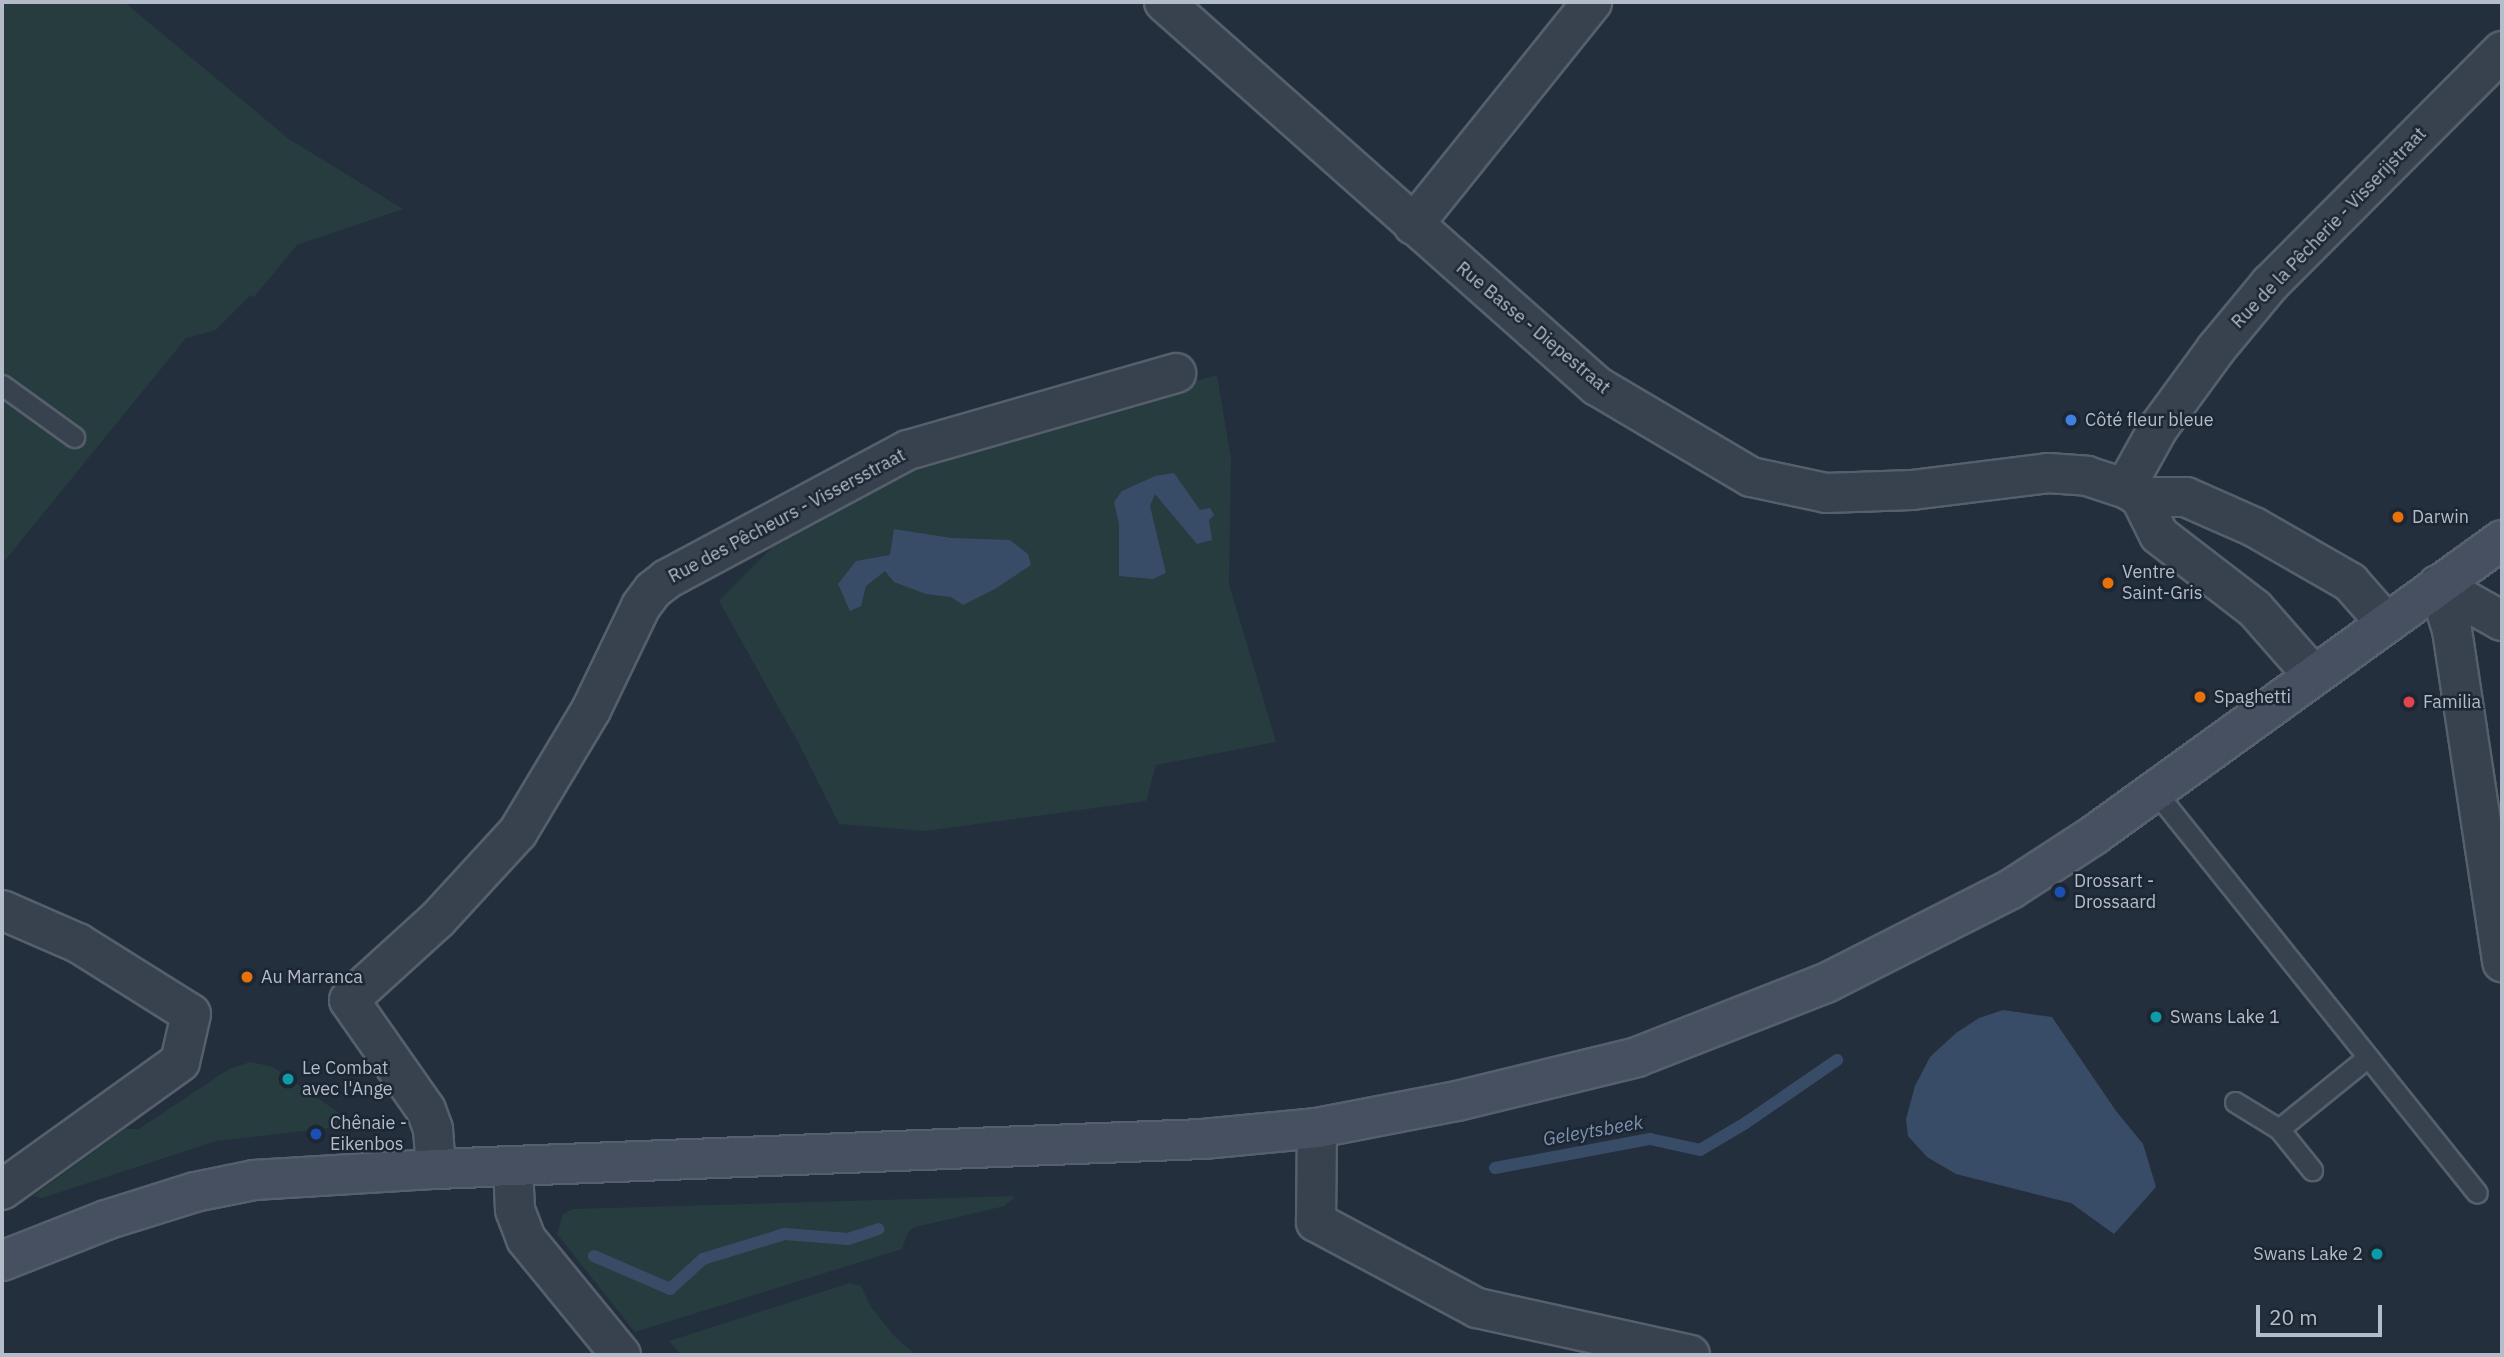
<!DOCTYPE html>
<html>
<head>
<meta charset="utf-8">
<style>
  body { margin:0 }
  #map { position:relative; width:2504px; height:1357px; overflow:hidden; background:#242f3e; font-family:"IBM Plex Sans",sans-serif }
  div>[style] { position:absolute }
  [style*='--x'] { left:calc(var(--x)*1px); top:calc(var(--y)*1px); width:calc(var(--w)*1px); rotate:calc(var(--a)*1deg) }
  .green>* { inset:0; background:#263c3f }
  .water>* { inset:0; background:#394c67 }
  .stream>* { height:12px; margin:-6px; padding:0 6px; transform-origin:6px; border-radius:6px; background:#394c67 }
  .roads { filter:drop-shadow(2px 0 #565f6c) drop-shadow(-2px 0 #565f6c) drop-shadow(0 2px #565f6c) drop-shadow(0 -2px #565f6c) }
  .service>* { height:19px; margin:-9.5px; padding:0 9.5px; transform-origin:9.5px; border-radius:9.5px; background:#38414e }
  .minor>* { height:38px; margin:-19px; padding:0 19px; transform-origin:19px; border-radius:19px; background:#38414e }
  .secondary>* { height:38px; margin:-19px; padding:0 19px; transform-origin:19px; border-radius:19px; background:#465061 }
  .dots>* { width:19px; height:19px; translate:-50% -50%; box-sizing:border-box; border:4px solid #1d2633; border-radius:50% }
  span { translate:-50% -50%; white-space:nowrap; text-align:center; line-height:1.15; -webkit-text-stroke:5px #1d2633; paint-order:stroke }
  .street-label { font-size:18px; color:#b4bcc9 }
  .poi-label { font-size:18px; color:#b4bcc9 }
  .left { translate:0 -50%; text-align:left }
  .right { translate:-100% -50%; text-align:right }
  .water-label { font-size:19px; color:#7c92b1; font-style:italic }
  .frame { position:absolute; inset:0; border:4px solid #b4bcc9; pointer-events:none }
  .scale { position:absolute; left:2256px; top:1305px; width:126px; height:32px; box-sizing:border-box; border:4px solid #b4bcc9; border-top:0; padding-left:9px; font-size:21px; line-height:24px; white-space:nowrap; color:#b4bcc9; -webkit-text-stroke:5px #1d2633; paint-order:stroke }
</style>
</head>
<body>
<div id="map">
  <div class="green">
    <i style="clip-path:polygon(2px 2px,124px 2px,289px 139px,403px 209px,297px 245px,254px 297px,251px 295px,216px 330px,186px 338px,2px 564px)"></i>
    <i style="clip-path:polygon(1217px 375px,1231px 459px,1229px 584px,1276px 742px,1156px 765px,1146px 801px,925px 831px,839px 824px,798px 742px,719px 601px,790px 529px,942px 452px)"></i>
    <i style="clip-path:polygon(250px 1062px,273px 1067px,356px 1125px,216px 1141px,42px 1198px,33px 1196px,125px 1129px,139px 1129px,229px 1069px)"></i>
    <i style="clip-path:polygon(1015px 1196px,1005px 1206px,915px 1227px,908px 1232px,902px 1249px,635px 1332px,557px 1234px,563px 1214px,573px 1209px)"></i>
    <i style="clip-path:polygon(850px 1283px,861px 1286px,871px 1307px,895px 1337px,916px 1355px,681px 1355px,669px 1341px)"></i>
  </div>
  <div class="water">
    <i style="clip-path:polygon(1174px 473px,1200px 510px,1210px 508px,1214px 515px,1209px 520px,1212px 540px,1197px 544px,1155px 494px,1150px 506px,1166px 573px,1153px 579px,1119px 576px,1119px 524px,1114px 502px,1122px 491px,1155px 476px)"></i>
    <i style="clip-path:polygon(894px 529px,951px 538px,1010px 540px,1028px 554px,1031px 565px,995px 589px,963px 605px,951px 597px,926px 594px,894px 582px,885px 571px,866px 586px,861px 606px,850px 611px,838px 584px,856px 561px,890px 555px)"></i>
    <i style="clip-path:polygon(2003px 1010px,2052px 1017px,2116px 1111px,2143px 1144px,2156px 1187px,2114px 1234px,2071px 1203px,1956px 1174px,1927px 1157px,1908px 1136px,1906px 1119px,1915px 1086px,1930px 1057px,1956px 1033px,1979px 1018px)"></i>
  </div>
  <div class="stream">
    <i style="--x:1495;--y:1168;--w:158;--a:-10.6"></i>
    <i style="--x:1650;--y:1139;--w:51;--a:12.4"></i>
    <i style="--x:1700;--y:1150;--w:51;--a:-30.6"></i>
    <i style="--x:1744;--y:1124;--w:113;--a:-34.5"></i>
    <i style="--x:594;--y:1256;--w:83;--a:23.5"></i>
    <i style="--x:670;--y:1289;--w:45;--a:-42.3"></i>
    <i style="--x:703;--y:1259;--w:86;--a:-17"></i>
    <i style="--x:785;--y:1234;--w:63;--a:4.5"></i>
    <i style="--x:848;--y:1239;--w:32;--a:-18"></i>
  </div>
  <div class="roads">
    <div class="service">
      <i style="--x:2;--y:385;--w:89;--a:35.8"></i>
      <i style="--x:2154;--y:790;--w:516;--a:51.29"></i>
      <i style="--x:2235;--y:1102;--w:52;--a:31.5"></i>
      <i style="--x:2279;--y:1129;--w:114;--a:-39"></i>
      <i style="--x:2279;--y:1129;--w:53;--a:51.2"></i>
    </div>
    <div class="minor">
      <i style="--x:1164;--y:2;--w:579;--a:41.57"></i>
      <i style="--x:1597;--y:386;--w:179;--a:30.6"></i>
      <i style="--x:1751;--y:477;--w:77;--a:12"></i>
      <i style="--x:1826;--y:493;--w:86;--a:-2"></i>
      <i style="--x:1912;--y:490;--w:137;--a:-7.1"></i>
      <i style="--x:2048;--y:473;--w:39;--a:4"></i>
      <i style="--x:2087;--y:476;--w:40;--a:18"></i>
      <i style="--x:2125;--y:488;--w:17;--a:31"></i>
      <i style="--x:2140;--y:497;--w:42;--a:63.4"></i>
      <i style="--x:2159;--y:535;--w:121;--a:37.6"></i>
      <i style="--x:2255;--y:609;--w:88;--a:48.7"></i>
      <i style="--x:1413;--y:225;--w:286;--a:-51.2"></i>
      <i style="--x:2125;--y:488;--w:70;--a:-60.9"></i>
      <i style="--x:2159;--y:427;--w:97;--a:-53.8"></i>
      <i style="--x:2216;--y:349;--w:85;--a:-50.3"></i>
      <i style="--x:2270;--y:284;--w:329;--a:-45.1"></i>
      <i style="--x:2140;--y:497;--w:46;--a:0"></i>
      <i style="--x:2186;--y:497;--w:74;--a:23.8"></i>
      <i style="--x:2254;--y:527;--w:111;--a:29.8"></i>
      <i style="--x:2350;--y:582;--w:55;--a:48.7"></i>
      <i style="--x:2438;--y:585;--w:47;--a:72.7"></i>
      <i style="--x:2452;--y:630;--w:336;--a:81.4"></i>
      <i style="--x:2438;--y:585;--w:73;--a:29.4"></i>
      <i style="--x:2;--y:910;--w:83;--a:23.5"></i>
      <i style="--x:78;--y:943;--w:133;--a:32.1"></i>
      <i style="--x:191;--y:1014;--w:49;--a:102.9"></i>
      <i style="--x:180;--y:1062;--w:219;--a:144.3"></i>
      <i style="--x:1317;--y:1128;--w:94;--a:90.6"></i>
      <i style="--x:1316;--y:1222;--w:183;--a:28.1"></i>
      <i style="--x:1477;--y:1308;--w:218;--a:12.4"></i>
      <i style="--x:513;--y:1166;--w:44;--a:87.4"></i>
      <i style="--x:515;--y:1210;--w:31;--a:69"></i>
      <i style="--x:526;--y:1239;--w:150;--a:50.7"></i>
      <i style="--x:436;--y:1169;--w:40;--a:-94.3"></i>
      <i style="--x:433;--y:1129;--w:20;--a:-110"></i>
      <i style="--x:426;--y:1110;--w:134;--a:-125"></i>
      <i style="--x:349;--y:1000;--w:120;--a:-42.3"></i>
      <i style="--x:438;--y:919;--w:118;--a:-47.4"></i>
      <i style="--x:518;--y:832;--w:142;--a:-59.1"></i>
      <i style="--x:591;--y:710;--w:115;--a:-64.3"></i>
      <i style="--x:641;--y:606;--w:20;--a:-53"></i>
      <i style="--x:653;--y:590;--w:18;--a:-38"></i>
      <i style="--x:667;--y:579;--w:273;--a:-28.2"></i>
      <i style="--x:908;--y:450;--w:279;--a:-16"></i>
    </div>
    <div class="secondary">
      <i style="--x:2;--y:1261;--w:112;--a:-21.5"></i>
      <i style="--x:106;--y:1220;--w:93;--a:-17.5"></i>
      <i style="--x:195;--y:1192;--w:60;--a:-11.5"></i>
      <i style="--x:254;--y:1180;--w:182;--a:-3.5"></i>
      <i style="--x:436;--y:1169;--w:768;--a:-2.24"></i>
      <i style="--x:1203;--y:1139;--w:115;--a:-5.5"></i>
      <i style="--x:1317;--y:1128;--w:143;--a:-10.9"></i>
      <i style="--x:1457;--y:1101;--w:185;--a:-13.7"></i>
      <i style="--x:1637;--y:1057;--w:203;--a:-21.4"></i>
      <i style="--x:1826;--y:983;--w:208;--a:-26.9"></i>
      <i style="--x:2011;--y:889;--w:99;--a:-33"></i>
      <i style="--x:2094;--y:835;--w:503;--a:-35.87"></i>
    </div>
  </div>
  <div class="dots">
    <i style="left:2071px;top:420px;background:#3f7fe0"></i>
    <i style="left:2398px;top:517px;background:#e8710a"></i>
    <i style="left:2108px;top:583px;background:#e8710a"></i>
    <i style="left:2200px;top:697px;background:#e8710a"></i>
    <i style="left:2409px;top:702px;background:#e0444e"></i>
    <i style="left:2060px;top:892px;background:#1a4fb4"></i>
    <i style="left:247px;top:977px;background:#e8710a"></i>
    <i style="left:2156px;top:1017px;background:#0f9aa8"></i>
    <i style="left:288px;top:1079px;background:#0f9aa8"></i>
    <i style="left:316px;top:1134px;background:#1a4fb4"></i>
    <i style="left:2377px;top:1254px;background:#0f9aa8"></i>
  </div>
  <div class="street-label">
    <span style="left:2329px;top:228px;rotate:-46deg">Rue de la Pêcherie - Visserijstraat</span>
    <span style="left:1533px;top:328px;rotate:40deg">Rue Basse - Diepestraat</span>
    <span style="left:787px;top:516px;rotate:-28deg">Rue des Pêcheurs - Vissersstraat</span>
  </div>
  <div class="poi-label">
    <span class="left" style="left:2085px;top:420px">Côté fleur bleue</span>
    <span class="left" style="left:2412px;top:517px">Darwin</span>
    <span class="left" style="left:2122px;top:583px">Ventre<br>Saint-Gris</span>
    <span class="left" style="left:2214px;top:697px">Spaghetti</span>
    <span class="left" style="left:2423px;top:702px">Familia</span>
    <span class="left" style="left:2074px;top:892px">Drossart -<br>Drossaard</span>
    <span class="left" style="left:261px;top:977px">Au Marranca</span>
    <span class="left" style="left:2170px;top:1017px">Swans Lake 1</span>
    <span class="left" style="left:302px;top:1079px">Le Combat<br>avec l'Ange</span>
    <span class="left" style="left:330px;top:1134px">Chênaie -<br>Eikenbos</span>
    <span class="right" style="left:2363px;top:1254px">Swans Lake 2</span>
  </div>
  <div class="water-label">
    <span style="left:1593px;top:1131px;rotate:-10deg">Geleytsbeek</span>
  </div>
  <div class="frame"></div>
  <div class="scale">20 m</div>
</div>
</body>
</html>
